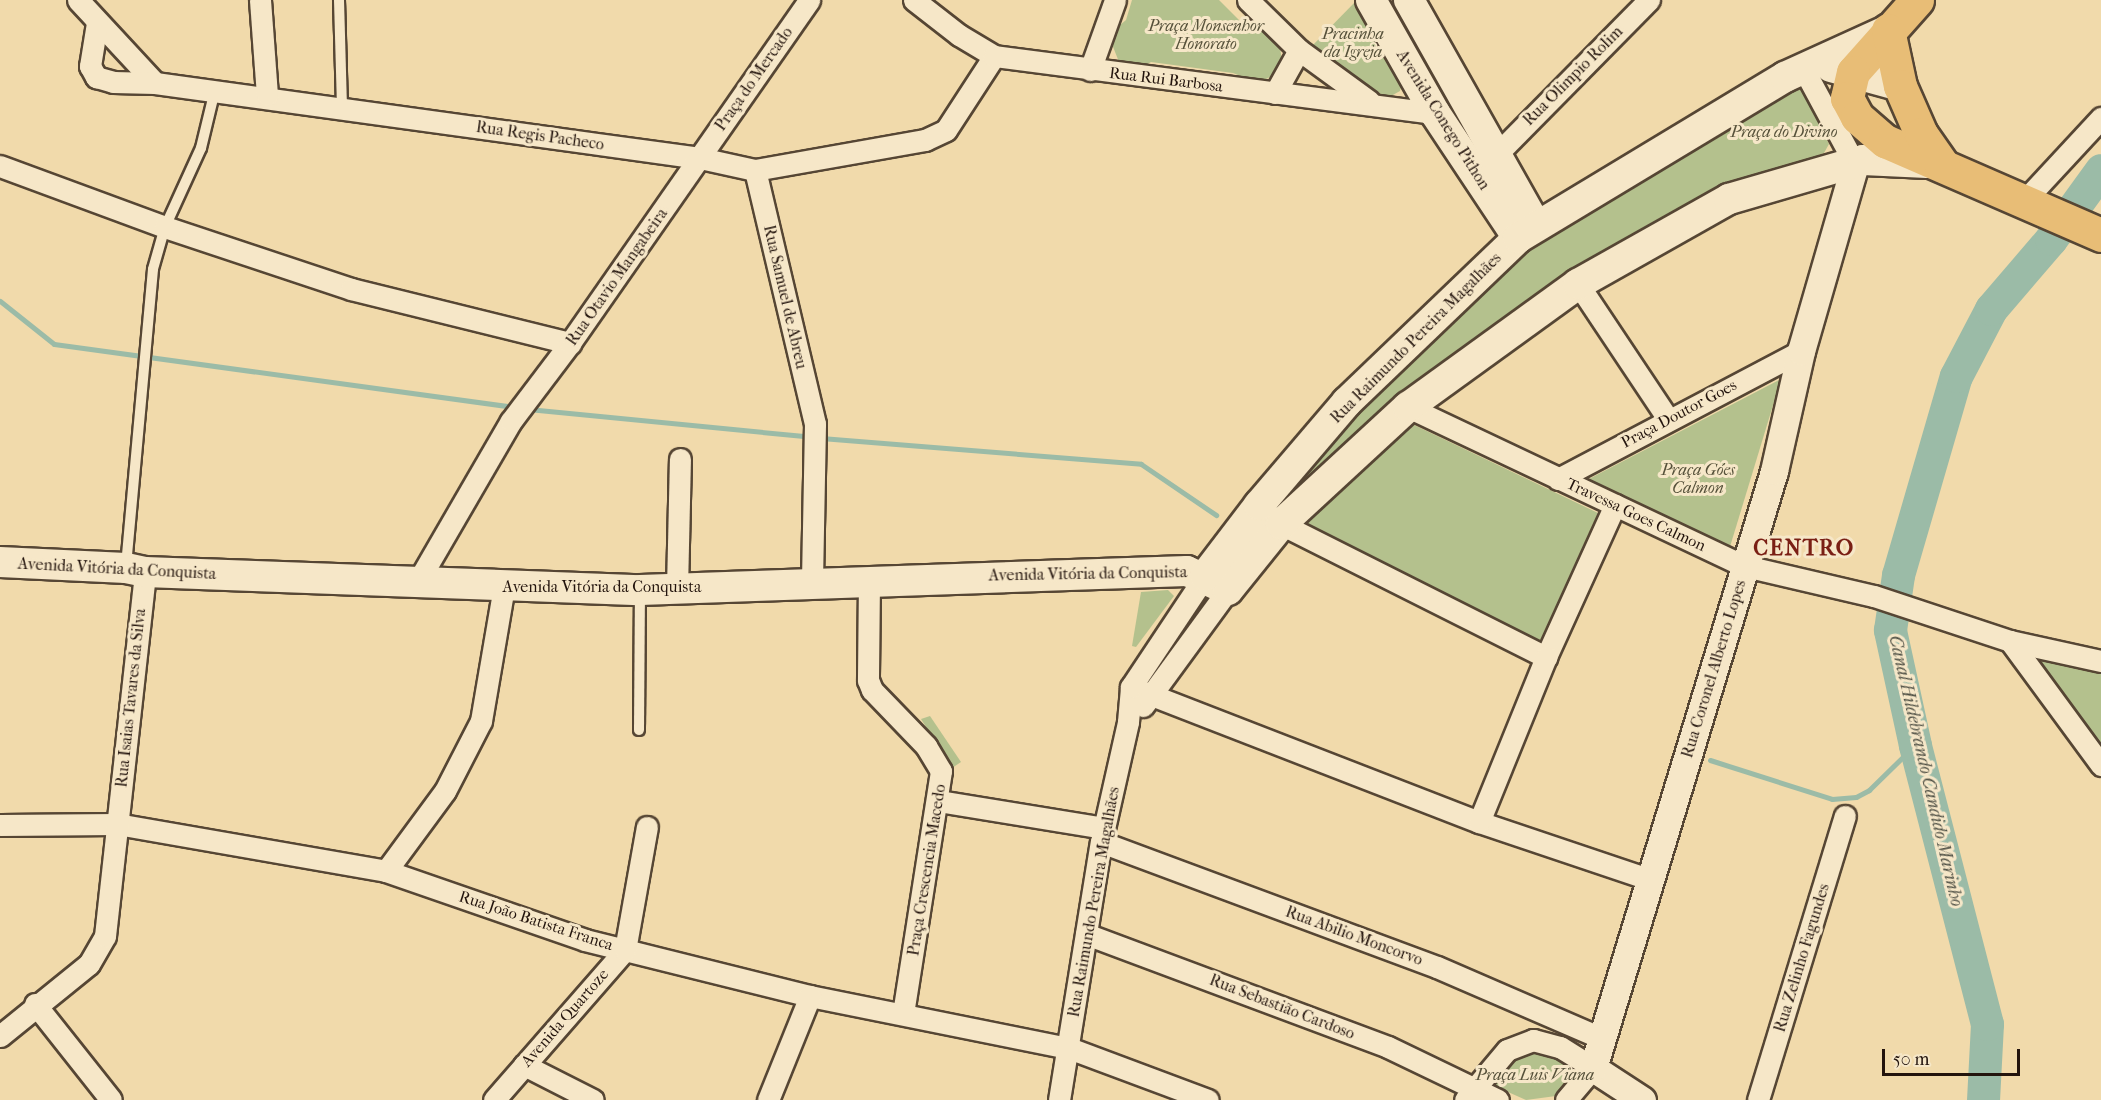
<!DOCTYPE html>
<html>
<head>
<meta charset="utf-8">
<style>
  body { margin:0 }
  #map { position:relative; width:2101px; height:1100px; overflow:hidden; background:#f1daab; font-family:"IM FELL French Canon",serif }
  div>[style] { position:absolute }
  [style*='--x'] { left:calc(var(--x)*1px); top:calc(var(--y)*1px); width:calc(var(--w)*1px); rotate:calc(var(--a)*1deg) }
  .green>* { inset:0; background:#b4c18d }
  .stream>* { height:5px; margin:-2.5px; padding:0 2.5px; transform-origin:2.5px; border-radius:2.5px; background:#9bbba7 }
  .river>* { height:33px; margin:-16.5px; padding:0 16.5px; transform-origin:16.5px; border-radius:16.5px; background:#9bbba7 }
  .roads { filter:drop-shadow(2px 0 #564634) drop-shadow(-2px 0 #564634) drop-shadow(0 2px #564634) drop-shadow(0 -2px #564634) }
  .service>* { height:10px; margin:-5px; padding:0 5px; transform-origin:5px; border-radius:5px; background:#f6e7c8 }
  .minor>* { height:21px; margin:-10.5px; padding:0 10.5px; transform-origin:10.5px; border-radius:10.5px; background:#f6e7c8 }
  .tertiary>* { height:27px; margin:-13.5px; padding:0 13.5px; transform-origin:13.5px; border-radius:13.5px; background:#f6e7c8 }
  .secondary>* { height:30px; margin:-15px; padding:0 15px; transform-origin:15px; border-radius:15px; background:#f6e7c8 }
  .primary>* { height:33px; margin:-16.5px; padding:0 16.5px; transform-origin:16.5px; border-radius:16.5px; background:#e8bd76 }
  span { translate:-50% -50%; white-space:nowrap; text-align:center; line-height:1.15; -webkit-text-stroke:6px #f6e7c8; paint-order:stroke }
  .park-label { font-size:16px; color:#56513a; font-style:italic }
  .street-label { font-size:16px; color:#23140d }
  .water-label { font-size:18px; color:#4d4e43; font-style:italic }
  .district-label { font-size:22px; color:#7a1f14; font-weight:700; letter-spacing:1.5px }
  .scale { position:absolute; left:1882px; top:1049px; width:138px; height:27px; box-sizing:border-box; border:3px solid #23140d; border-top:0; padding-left:8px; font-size:18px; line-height:21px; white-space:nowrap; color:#23140d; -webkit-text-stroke:4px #f6e7c8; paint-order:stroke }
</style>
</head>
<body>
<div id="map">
  <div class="green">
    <i style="clip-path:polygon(1132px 0,1219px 0,1248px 29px,1266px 30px,1279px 42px,1282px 60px,1274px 75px,1258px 83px,1233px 73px,1151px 62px,1144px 66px,1119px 62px,1110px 39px,1113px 31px,1126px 20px)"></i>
    <i style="clip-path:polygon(1357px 0,1402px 81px,1400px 91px,1391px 96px,1382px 95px,1311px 47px)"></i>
    <i style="clip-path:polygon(1793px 87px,1802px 89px,1829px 144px,1824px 153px,1657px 221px,1572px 276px,1282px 510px,1275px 504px,1276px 495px,1519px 256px)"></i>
    <i style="clip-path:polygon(1781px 379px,1729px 550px,1585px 481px)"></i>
    <i style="clip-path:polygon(1410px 423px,1598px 513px,1540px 641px,1301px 523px)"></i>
    <i style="clip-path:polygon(1168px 590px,1174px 596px,1136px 647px,1132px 646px,1141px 592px)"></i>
    <i style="clip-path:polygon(2038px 659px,2101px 673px,2101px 747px)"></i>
    <i style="clip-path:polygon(930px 716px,961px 762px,952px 768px,921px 719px)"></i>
    <i style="clip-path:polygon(1534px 1050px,1556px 1055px,1579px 1071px,1556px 1096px,1526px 1100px,1490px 1084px,1513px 1058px)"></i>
  </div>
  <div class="stream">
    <i style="--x:0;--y:301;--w:69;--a:38.5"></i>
    <i style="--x:54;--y:344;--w:466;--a:7.8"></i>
    <i style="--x:528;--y:409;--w:285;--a:5.6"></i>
    <i style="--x:821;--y:438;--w:321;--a:4.6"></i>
    <i style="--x:1141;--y:464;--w:91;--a:34.2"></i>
    <i style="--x:1710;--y:760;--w:128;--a:17.7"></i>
    <i style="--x:1832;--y:799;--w:24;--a:-5"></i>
    <i style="--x:1856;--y:797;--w:15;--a:-28"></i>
    <i style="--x:1869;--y:790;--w:64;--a:-44.4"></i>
  </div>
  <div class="river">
    <i style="--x:1983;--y:1100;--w:76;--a:-87"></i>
    <i style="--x:1987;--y:1024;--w:288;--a:-104.5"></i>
    <i style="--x:1915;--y:745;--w:118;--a:-102.3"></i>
    <i style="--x:1890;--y:630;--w:56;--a:-81.7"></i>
    <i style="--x:1898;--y:575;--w:207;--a:-73.8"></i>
    <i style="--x:1956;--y:376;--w:76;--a:-62.4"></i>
    <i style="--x:1991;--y:309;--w:92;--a:-49.4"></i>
    <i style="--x:2051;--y:239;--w:85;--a:-54.1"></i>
  </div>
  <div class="roads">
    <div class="service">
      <i style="--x:339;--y:0;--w:107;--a:88.4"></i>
      <i style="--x:126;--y:566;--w:298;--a:-84.8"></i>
      <i style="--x:153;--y:269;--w:44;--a:-74.1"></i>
      <i style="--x:165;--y:227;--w:87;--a:-65.5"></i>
      <i style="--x:201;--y:148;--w:60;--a:-76.4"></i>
      <i style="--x:639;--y:730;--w:137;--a:-89.6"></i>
    </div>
    <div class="minor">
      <i style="--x:78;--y:0;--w:113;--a:47.1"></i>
      <i style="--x:155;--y:83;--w:550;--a:7.84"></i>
      <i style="--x:700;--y:158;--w:56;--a:12.3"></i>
      <i style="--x:755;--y:170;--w:173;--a:-10"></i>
      <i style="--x:925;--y:140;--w:23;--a:-25"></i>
      <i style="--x:946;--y:130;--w:88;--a:-57"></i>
      <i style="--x:260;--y:0;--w:95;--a:85.8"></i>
      <i style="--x:914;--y:0;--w:57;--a:37.9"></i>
      <i style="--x:959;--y:35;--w:41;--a:31"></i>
      <i style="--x:994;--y:56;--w:445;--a:7.4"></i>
      <i style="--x:1248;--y:0;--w:71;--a:44.4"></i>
      <i style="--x:1299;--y:50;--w:87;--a:36.1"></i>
      <i style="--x:97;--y:23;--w:44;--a:99.2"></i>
      <i style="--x:90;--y:66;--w:13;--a:61"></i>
      <i style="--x:96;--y:77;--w:18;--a:16"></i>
      <i style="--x:113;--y:82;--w:42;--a:1.4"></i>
      <i style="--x:1803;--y:68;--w:109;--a:61.6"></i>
      <i style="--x:1090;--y:70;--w:74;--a:-70.3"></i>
      <i style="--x:1275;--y:93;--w:49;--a:-60.8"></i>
      <i style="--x:1498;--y:153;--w:215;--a:-45.4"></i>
      <i style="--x:0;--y:166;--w:176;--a:20.3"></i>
      <i style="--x:165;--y:227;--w:196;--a:18.4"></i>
      <i style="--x:351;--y:289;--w:226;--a:13.9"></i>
      <i style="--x:755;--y:170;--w:261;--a:76.7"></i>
      <i style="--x:815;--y:424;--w:157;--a:91.1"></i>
      <i style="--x:2025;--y:200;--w:112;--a:-47.2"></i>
      <i style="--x:1578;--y:284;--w:162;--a:56.3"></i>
      <i style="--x:1408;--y:407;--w:373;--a:25.3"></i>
      <i style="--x:1745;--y:566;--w:132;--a:13.1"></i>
      <i style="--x:1874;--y:596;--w:143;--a:18.3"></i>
      <i style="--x:2010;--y:641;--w:93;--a:12.4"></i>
      <i style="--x:1558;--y:479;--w:275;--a:-27.8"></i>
      <i style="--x:1271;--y:516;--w:13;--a:39"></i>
      <i style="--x:1281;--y:524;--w:297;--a:26.7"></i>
      <i style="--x:1546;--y:657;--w:167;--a:-65.6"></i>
      <i style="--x:869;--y:580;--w:100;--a:90.6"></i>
      <i style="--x:868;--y:680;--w:11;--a:68"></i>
      <i style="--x:872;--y:690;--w:78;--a:46"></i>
      <i style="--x:926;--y:746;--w:29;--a:59"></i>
      <i style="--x:941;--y:771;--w:246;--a:98.9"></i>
      <i style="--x:417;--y:583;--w:187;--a:-59.9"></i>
      <i style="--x:511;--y:421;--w:98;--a:-52.9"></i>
      <i style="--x:570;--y:343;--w:418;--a:-55.1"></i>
      <i style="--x:677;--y:589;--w:130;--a:-88.7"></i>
      <i style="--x:2010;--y:641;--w:154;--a:53.7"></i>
      <i style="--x:1131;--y:687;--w:373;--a:21.2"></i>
      <i style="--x:1479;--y:822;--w:182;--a:18.6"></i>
      <i style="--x:1143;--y:706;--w:144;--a:-53.8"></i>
      <i style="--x:939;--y:801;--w:167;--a:9.3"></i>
      <i style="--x:1479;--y:822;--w:178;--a:-67.9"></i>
      <i style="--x:0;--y:825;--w:117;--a:-0.5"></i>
      <i style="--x:117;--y:824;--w:273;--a:9.9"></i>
      <i style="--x:386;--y:871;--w:211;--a:19.1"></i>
      <i style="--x:585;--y:940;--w:232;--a:14"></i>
      <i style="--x:810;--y:996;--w:264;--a:11.4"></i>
      <i style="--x:1069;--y:1048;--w:148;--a:20.5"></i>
      <i style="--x:1101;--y:842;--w:358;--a:20.4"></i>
      <i style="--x:1437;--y:967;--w:181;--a:23.4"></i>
      <i style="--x:386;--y:871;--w:99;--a:-53.6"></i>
      <i style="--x:445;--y:791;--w:79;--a:-62.8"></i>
      <i style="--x:481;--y:721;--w:136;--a:-80.3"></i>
      <i style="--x:1086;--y:934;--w:322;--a:20.5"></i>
      <i style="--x:1388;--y:1047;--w:122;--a:25.7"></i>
      <i style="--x:35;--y:1004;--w:122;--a:51.6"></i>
      <i style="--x:0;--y:1036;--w:114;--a:-39"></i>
      <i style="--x:89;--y:964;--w:32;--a:-60"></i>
      <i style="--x:105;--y:936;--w:366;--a:-83.7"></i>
      <i style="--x:524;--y:1065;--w:77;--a:26.9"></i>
      <i style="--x:494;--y:1100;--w:199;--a:-48.9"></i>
      <i style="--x:625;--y:950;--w:125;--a:-79.9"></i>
      <i style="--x:768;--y:1100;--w:112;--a:-68"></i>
      <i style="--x:1059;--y:1100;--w:261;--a:-80.8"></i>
      <i style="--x:1101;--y:842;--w:123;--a:-77.3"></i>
      <i style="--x:1128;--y:722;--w:35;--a:-85"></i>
      <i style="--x:1131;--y:687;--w:133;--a:-56.3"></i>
      <i style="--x:1465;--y:1100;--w:65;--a:-50"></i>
      <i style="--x:1507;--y:1050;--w:28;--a:-21"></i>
      <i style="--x:1533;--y:1040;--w:28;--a:15"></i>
      <i style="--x:1560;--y:1047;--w:39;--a:32"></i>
      <i style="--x:1593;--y:1068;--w:42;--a:130.2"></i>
      <i style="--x:1758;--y:1100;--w:297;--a:-73"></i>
    </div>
    <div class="tertiary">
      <i style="--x:1642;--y:1100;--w:59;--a:-146.9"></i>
      <i style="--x:1593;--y:1068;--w:624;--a:-73.13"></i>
      <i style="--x:1774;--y:471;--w:123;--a:-77.3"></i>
      <i style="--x:1801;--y:351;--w:195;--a:-73.9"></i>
    </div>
    <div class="secondary">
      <i style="--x:1371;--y:0;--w:130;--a:60.5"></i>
      <i style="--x:1435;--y:113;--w:150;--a:56.4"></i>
      <i style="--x:1409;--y:0;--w:258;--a:60.6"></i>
      <i style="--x:1831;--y:67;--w:72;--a:15.4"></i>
      <i style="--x:0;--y:562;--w:126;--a:2.7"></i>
      <i style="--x:126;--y:568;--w:19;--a:12"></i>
      <i style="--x:145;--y:572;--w:495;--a:2.1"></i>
      <i style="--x:640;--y:590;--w:547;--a:-1.99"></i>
      <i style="--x:1187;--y:571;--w:45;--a:24.9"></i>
      <i style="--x:1228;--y:590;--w:85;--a:-51.2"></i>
      <i style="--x:1281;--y:524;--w:173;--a:-42.7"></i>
      <i style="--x:1408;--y:407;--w:210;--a:-35.9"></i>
      <i style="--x:1578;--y:284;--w:173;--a:-29.4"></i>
      <i style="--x:1729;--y:199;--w:140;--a:-16.2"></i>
      <i style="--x:1863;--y:160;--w:64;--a:2.7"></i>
      <i style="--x:1205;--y:576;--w:89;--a:-52.7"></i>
      <i style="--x:1259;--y:505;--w:135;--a:-49.5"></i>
      <i style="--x:1347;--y:402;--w:237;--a:-43.8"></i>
      <i style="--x:1518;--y:238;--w:312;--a:-31.1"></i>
      <i style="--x:1785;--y:77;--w:113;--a:-24.5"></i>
    </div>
    <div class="primary">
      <i style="--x:1917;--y:0;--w:96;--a:131.6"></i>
      <i style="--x:1853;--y:72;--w:27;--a:103"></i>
      <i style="--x:1847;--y:98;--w:21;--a:62"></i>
      <i style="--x:1857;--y:117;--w:37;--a:41"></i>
      <i style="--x:1885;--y:141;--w:236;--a:23.5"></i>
      <i style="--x:1888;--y:30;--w:57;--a:77.9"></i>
      <i style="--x:1900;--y:86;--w:52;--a:66.4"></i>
      <i style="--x:1921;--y:134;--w:39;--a:55"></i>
    </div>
  </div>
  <div class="park-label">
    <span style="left:1206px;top:35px">Praça Monsenhor<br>Honorato</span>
    <span style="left:1353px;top:43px">Pracinha<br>da Igreja</span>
    <span style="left:1784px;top:132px">Praça do Divino</span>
    <span style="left:1698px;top:479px">Praça Góes<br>Calmon</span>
    <span style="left:1535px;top:1075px">Praça Luis Viana</span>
  </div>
  <div class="street-label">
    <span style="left:1573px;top:76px;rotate:-45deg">Rua Olimpio Rolim</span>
    <span style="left:754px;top:79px;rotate:-55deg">Praça do Mercado</span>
    <span style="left:1166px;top:80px;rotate:7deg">Rua Rui Barbosa</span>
    <span style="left:1443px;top:120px;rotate:58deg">Avenida Conego Pithon</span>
    <span style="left:540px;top:136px;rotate:8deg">Rua Regis Pacheco</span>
    <span style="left:617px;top:277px;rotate:-55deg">Rua Otavio Mangabeira</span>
    <span style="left:785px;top:297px;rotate:77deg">Rua Samuel de Abreu</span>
    <span style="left:1416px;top:338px;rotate:-45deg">Rua Raimundo Pereira Magalhães</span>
    <span style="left:1679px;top:414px;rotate:-28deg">Praça Doutor Goes</span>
    <span style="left:1636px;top:515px;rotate:25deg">Travessa Goes Calmon</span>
    <span style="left:117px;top:569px;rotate:3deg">Avenida Vitória da Conquista</span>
    <span style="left:1088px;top:574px;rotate:-1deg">Avenida Vitória da Conquista</span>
    <span style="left:602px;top:587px">Avenida Vitória da Conquista</span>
    <span style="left:1714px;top:669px;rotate:-73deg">Rua Coronel Alberto Lopes</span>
    <span style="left:131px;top:698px;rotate:-84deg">Rua Isaias Tavares da Silva</span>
    <span style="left:927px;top:870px;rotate:-81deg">Praça Crescencia Macedo</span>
    <span style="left:1094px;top:902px;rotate:-80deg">Rua Raimundo Pereira Magalhães</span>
    <span style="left:536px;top:921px;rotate:18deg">Rua João Batista Franca</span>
    <span style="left:1354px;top:936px;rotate:20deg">Rua Abilio Moncorvo</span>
    <span style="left:1802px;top:958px;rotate:-73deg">Rua Zelinho Fagundes</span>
    <span style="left:1282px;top:1007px;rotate:21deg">Rua Sebastião Cardoso</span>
    <span style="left:565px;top:1018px;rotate:-49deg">Avenida Quartoze</span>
  </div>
  <div class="water-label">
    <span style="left:1925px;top:771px;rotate:77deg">Canal Hildebrando Candido Marinho</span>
  </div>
  <div class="district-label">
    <span style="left:1804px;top:549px">CENTRO</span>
  </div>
  <div class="scale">50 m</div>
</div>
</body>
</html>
